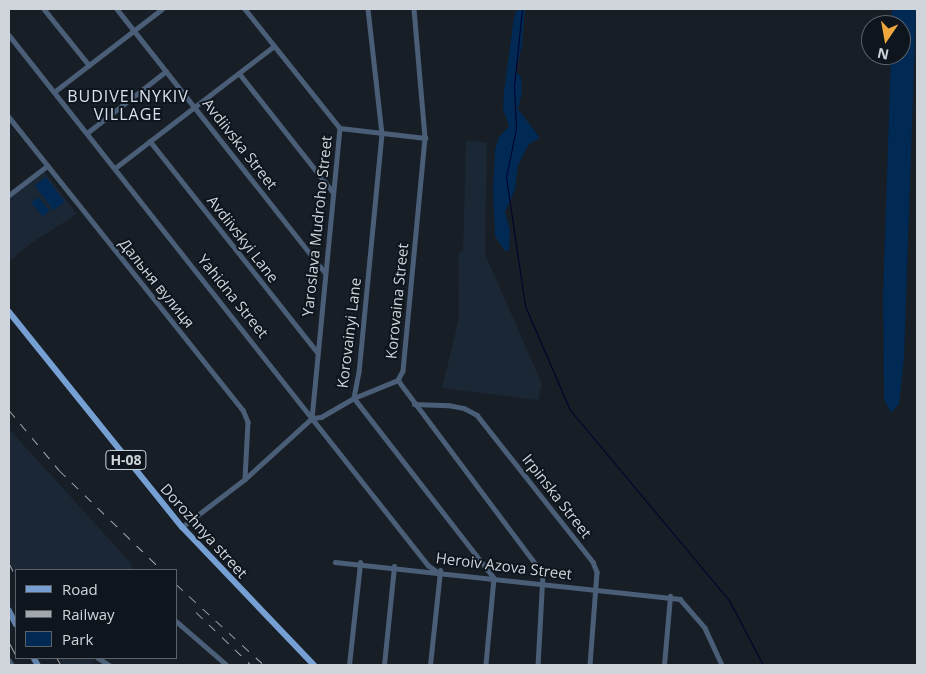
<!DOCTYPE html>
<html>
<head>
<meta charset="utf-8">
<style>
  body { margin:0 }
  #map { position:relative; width:926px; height:674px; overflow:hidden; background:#171e26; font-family:"Open Sans",sans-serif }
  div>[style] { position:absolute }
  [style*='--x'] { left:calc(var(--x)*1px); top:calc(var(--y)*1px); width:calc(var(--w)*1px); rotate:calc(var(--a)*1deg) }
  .built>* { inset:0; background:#1c2735 }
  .green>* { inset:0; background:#002954; transform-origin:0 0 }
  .stream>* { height:1px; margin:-0.5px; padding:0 0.5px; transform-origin:0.5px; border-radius:0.5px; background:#00002b }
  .minor>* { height:4.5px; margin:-2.25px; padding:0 2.25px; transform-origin:2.25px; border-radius:2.25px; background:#4a5e77 }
  .secondary>* { height:5.5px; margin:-2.75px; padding:0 2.75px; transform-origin:2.75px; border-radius:2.75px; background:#6383ac }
  .primary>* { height:6px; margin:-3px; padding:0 3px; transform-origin:3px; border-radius:3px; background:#76a0d4 }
  .tram>* { height:1px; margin:-0.5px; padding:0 0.5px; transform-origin:0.5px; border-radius:0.5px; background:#a2a8ae }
  .rail>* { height:1px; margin-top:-0.5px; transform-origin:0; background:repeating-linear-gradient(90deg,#a2a8ae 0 9px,transparent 0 18px) }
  span { translate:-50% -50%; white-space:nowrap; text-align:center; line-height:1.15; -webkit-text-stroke:4px #0e151d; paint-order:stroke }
  .shield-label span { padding:1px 4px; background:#0e151d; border:1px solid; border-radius:4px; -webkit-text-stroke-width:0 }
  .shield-label { font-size:14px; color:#d0d5db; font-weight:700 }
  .street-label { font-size:15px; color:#d0d5db }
  .neighbourhood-label { font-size:16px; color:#d8e2ef; letter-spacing:1px }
  .frame { position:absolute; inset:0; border:10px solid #d0d5db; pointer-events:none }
  .legend { position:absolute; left:15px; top:569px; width:162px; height:90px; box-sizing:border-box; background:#0e151d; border:1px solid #5c6269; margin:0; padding:6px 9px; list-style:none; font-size:15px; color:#d0d5db }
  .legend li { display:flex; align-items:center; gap:10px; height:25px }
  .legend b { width:25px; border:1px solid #5c6269 }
  .north { position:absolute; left:861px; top:15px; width:50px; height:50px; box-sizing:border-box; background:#0e151d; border:1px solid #5c6269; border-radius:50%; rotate:192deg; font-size:14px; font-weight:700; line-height:20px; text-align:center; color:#d0d5db }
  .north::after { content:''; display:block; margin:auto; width:18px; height:22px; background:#efa73d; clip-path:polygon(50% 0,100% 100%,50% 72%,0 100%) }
</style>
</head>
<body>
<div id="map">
  <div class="built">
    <i style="clip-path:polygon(466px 141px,487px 142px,485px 254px,542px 384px,538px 400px,442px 388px,459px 318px,458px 254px,463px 251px)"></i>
    <i style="clip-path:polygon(44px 171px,77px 214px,30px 244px,9px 262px,9px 198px)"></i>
    <i style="clip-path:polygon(9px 429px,129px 561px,133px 568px,131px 570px,16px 570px,16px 575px,9px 561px)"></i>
    <i style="clip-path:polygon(59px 658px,92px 658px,95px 660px,90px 665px,63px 665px)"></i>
  </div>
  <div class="green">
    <i style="clip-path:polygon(518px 9px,525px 9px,522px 46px,516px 71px,521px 77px,522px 92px,518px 109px,540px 138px,529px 144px,518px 165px,515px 190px,505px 212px,510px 231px,509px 250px,505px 251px,495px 236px,493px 191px,495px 150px,499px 137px,509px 126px,503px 109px,504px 92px,514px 17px)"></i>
    <i style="clip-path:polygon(892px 9px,916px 9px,904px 358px,899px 404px,891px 413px,884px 399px,883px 296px,891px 55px,901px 55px,901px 25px,891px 25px)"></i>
    <i style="left:46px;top:177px;width:31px;height:14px;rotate:53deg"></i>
    <i style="left:38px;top:197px;width:18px;height:9px;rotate:49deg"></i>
  </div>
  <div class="stream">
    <i style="--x:522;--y:9;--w:77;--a:95.9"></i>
    <i style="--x:514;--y:86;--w:42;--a:87.3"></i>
    <i style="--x:516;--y:128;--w:50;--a:101.5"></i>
    <i style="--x:506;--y:177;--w:130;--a:81.6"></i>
    <i style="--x:525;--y:306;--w:113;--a:66.6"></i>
    <i style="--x:570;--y:410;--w:248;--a:50.1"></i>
    <i style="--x:729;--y:600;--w:73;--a:62.4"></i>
  </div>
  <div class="minor">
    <i style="--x:44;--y:9;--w:72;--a:51.2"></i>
    <i style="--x:117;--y:9;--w:335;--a:51.7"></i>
    <i style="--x:245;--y:9;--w:152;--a:51.4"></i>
    <i style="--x:340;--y:128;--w:290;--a:95.5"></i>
    <i style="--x:368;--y:9;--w:126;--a:83.6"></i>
    <i style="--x:382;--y:134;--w:239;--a:95.5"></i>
    <i style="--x:359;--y:372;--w:26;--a:101"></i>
    <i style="--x:354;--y:398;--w:228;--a:52.1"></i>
    <i style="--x:494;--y:578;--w:87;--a:95.3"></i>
    <i style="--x:414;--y:9;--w:129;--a:85.1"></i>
    <i style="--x:425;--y:138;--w:234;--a:95.4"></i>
    <i style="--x:403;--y:371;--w:10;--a:119"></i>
    <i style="--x:398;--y:380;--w:242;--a:53.2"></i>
    <i style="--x:543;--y:574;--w:91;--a:93.1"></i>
    <i style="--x:9;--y:35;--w:676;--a:51.67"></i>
    <i style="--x:428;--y:565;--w:10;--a:37"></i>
    <i style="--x:239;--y:73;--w:152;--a:51.7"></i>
    <i style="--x:54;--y:92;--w:136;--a:-37.5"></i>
    <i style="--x:9;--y:117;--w:375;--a:51.4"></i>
    <i style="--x:243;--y:410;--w:13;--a:67"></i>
    <i style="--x:248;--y:422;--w:57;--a:93"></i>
    <i style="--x:340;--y:128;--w:86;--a:6.7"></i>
    <i style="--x:87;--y:133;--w:100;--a:-38.1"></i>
    <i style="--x:150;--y:141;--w:269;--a:51.6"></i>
    <i style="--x:115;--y:168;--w:200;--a:-37.5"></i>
    <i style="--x:9;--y:195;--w:48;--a:-37.3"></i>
    <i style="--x:414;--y:404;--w:34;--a:2"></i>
    <i style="--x:448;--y:405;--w:16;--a:11"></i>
    <i style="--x:464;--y:408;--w:15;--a:28"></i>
    <i style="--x:477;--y:415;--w:187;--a:51.7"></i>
    <i style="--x:593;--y:562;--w:11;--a:68"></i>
    <i style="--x:597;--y:572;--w:93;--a:94.3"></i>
    <i style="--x:182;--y:527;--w:79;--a:-37.3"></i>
    <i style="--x:245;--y:479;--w:91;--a:-42.3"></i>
    <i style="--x:312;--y:418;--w:9;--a:-6"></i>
    <i style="--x:321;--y:417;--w:38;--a:-30"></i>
    <i style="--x:354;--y:398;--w:48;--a:-22.2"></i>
    <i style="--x:335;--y:562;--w:347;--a:6.1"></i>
    <i style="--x:680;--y:599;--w:38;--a:49"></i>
    <i style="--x:705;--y:628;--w:41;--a:65.3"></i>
    <i style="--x:176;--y:621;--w:67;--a:40.8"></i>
    <i style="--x:98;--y:658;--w:13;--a:32"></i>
    <i style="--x:9;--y:660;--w:6;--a:59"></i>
    <i style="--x:349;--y:665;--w:103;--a:-83.8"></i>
    <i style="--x:384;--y:665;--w:99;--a:-84.2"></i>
    <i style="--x:430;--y:665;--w:95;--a:-83.9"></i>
    <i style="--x:664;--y:665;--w:69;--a:-85"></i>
  </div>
  <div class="secondary">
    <i style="--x:9;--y:610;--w:16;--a:63"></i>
    <i style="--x:34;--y:658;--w:8;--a:60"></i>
  </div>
  <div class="primary">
    <i style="--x:9;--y:312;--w:276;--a:51.2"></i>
    <i style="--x:182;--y:527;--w:191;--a:46.3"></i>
  </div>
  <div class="tram">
    <i style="--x:9;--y:643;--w:15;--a:62"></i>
  </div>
  <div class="rail">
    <i style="--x:9;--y:410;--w:78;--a:50.2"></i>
    <i style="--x:59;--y:470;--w:144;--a:44.2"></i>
    <i style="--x:9;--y:563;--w:16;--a:63"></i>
    <i style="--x:176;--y:584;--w:120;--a:42.6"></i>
    <i style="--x:196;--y:612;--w:76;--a:43.9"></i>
    <i style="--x:57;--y:658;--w:8;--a:60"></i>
  </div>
  <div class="shield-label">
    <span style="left:126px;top:460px">Н-08</span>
  </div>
  <div class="street-label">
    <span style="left:240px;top:144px;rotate:52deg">Avdiivska Street</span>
    <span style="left:317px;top:226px;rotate:-84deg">Yaroslava Mudroho Street</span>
    <span style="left:243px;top:239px;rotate:52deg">Avdiivskyi Lane</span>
    <span style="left:157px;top:283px;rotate:51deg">Дальня вулиця</span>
    <span style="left:233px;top:296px;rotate:51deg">Yahidna Street</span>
    <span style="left:397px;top:301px;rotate:-84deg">Korovaina Street</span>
    <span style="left:349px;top:333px;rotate:-83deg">Korovainyi Lane</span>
    <span style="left:557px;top:496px;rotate:52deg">Irpinska Street</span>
    <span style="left:204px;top:531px;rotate:48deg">Dorozhnya street</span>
    <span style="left:504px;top:566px;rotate:7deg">Heroiv Azova Street</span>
  </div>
  <div class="neighbourhood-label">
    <span style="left:128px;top:105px">BUDIVELNYKIV<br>VILLAGE</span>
  </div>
  <div class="frame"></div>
  <ul class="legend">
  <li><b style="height:6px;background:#76a0d4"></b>Road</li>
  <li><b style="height:6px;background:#a2a8ae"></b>Railway</li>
  <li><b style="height:14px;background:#002954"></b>Park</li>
  </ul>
  <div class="north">N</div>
</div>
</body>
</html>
